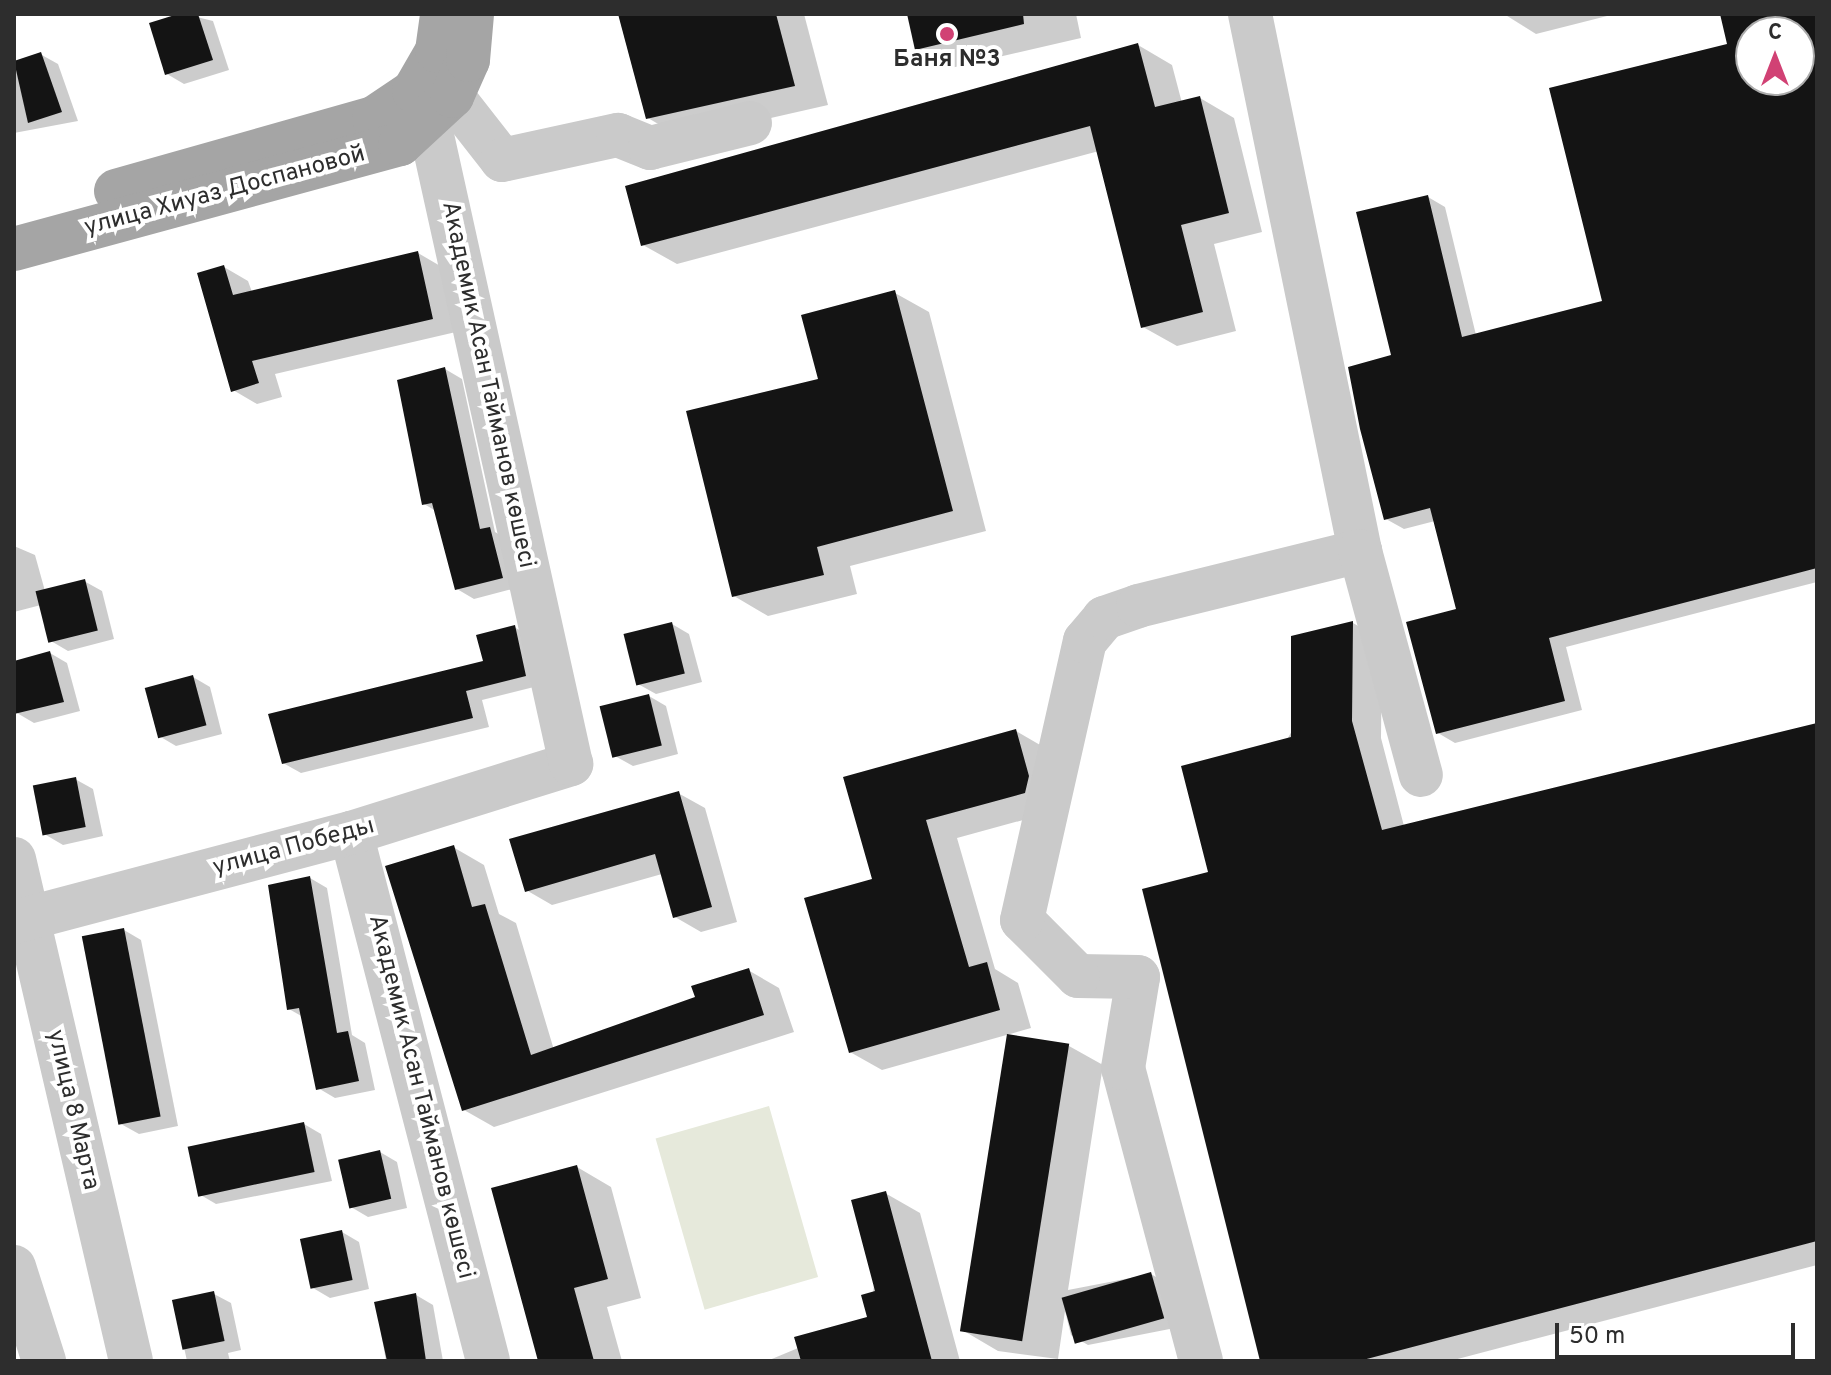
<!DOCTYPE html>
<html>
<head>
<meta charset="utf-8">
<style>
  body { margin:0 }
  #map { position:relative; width:1831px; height:1375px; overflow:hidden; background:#fff; font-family:Overpass,sans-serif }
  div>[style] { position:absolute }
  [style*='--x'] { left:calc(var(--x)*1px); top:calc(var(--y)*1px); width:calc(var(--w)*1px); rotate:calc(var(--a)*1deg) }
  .green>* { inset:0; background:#e6e9db; transform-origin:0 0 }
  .shadow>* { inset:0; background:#0003 }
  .building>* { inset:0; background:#141414; transform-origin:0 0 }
  .minor>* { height:44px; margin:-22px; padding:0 22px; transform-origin:22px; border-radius:22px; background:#cacaca }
  .major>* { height:44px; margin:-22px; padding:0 22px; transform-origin:22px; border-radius:22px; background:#a5a5a5 }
  .dots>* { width:22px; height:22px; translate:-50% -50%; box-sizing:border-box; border:4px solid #fff; border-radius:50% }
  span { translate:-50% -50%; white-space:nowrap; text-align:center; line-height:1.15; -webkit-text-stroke:8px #fff; paint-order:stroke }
  .poi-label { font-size:24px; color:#2d2d2d; font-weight:700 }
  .street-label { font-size:24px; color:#2d2d2d }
  .frame { position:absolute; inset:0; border:16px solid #2d2d2d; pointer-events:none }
  .north { position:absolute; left:1735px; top:16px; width:80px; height:80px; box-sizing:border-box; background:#fff; border:2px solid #ababab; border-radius:50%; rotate:0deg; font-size:22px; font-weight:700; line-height:32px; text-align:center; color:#2d2d2d }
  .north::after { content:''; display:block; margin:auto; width:28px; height:36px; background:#d14174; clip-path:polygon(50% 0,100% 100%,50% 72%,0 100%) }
  .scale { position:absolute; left:1555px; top:1323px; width:240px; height:36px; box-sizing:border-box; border:4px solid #2d2d2d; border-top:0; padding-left:10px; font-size:24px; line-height:28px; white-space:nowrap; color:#2d2d2d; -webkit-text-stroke:6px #fff; paint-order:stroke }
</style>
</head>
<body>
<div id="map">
  <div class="green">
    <i style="left:769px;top:1106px;width:178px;height:118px;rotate:74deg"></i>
  </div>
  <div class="shadow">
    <i style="clip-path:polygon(185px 14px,213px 21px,229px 70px,184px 84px,167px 74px)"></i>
    <i style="clip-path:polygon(620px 14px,804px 14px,828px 105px,682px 138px,648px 118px)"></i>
    <i style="clip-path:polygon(909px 14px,1076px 14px,1081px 38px,951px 68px,917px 48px)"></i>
    <i style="clip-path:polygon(1504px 14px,1615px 14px,1536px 34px)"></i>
    <i style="clip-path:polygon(evenodd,1722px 14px,1817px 14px,1817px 582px,1566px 647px,1582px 710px,1455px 743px,1438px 733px,1458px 610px,1435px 521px,1404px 529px,1386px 519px,1393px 357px,1428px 197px,1445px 207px,1476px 335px,1604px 302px,1729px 45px,1722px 14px,1751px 32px,1799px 32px,1799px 80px,1751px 80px,1751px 32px)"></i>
    <i style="clip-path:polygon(1138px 45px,1172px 65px,1182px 103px,1200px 98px,1234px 118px,1262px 232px,1214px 244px,1236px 331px,1177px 346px,1143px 327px,1099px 151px,677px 264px,643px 245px)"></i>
    <i style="clip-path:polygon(40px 54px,58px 64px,78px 121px,14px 133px,14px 63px)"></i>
    <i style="clip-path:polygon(418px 253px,442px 267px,456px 332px,275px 374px,282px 397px,257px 404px,233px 390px,224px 267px,248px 281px,252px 292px)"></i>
    <i style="clip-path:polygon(895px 293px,929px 312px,986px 531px,850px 566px,857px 594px,768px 616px,734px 596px,820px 380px)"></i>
    <i style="clip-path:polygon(445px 369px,462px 379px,495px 532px,507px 539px,520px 587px,474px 599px,457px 589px,436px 511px,424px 504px)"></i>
    <i style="clip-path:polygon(14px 546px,35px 555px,45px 591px,84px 581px,102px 591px,114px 639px,68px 651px,51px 641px,41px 605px,14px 612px)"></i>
    <i style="clip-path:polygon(1353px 623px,1382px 640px,1381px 738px,1404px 826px,1817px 725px,1817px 1265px,1450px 1361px,1262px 1361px,1211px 874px)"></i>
    <i style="clip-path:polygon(672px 624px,689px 634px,702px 682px,656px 694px,638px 684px)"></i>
    <i style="clip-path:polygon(514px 627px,532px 637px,542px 685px,482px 700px,489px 727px,301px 773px,283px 763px,485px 662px)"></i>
    <i style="clip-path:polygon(50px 653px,67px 663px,80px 711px,34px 723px,17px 713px,14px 663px)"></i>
    <i style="clip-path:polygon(193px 677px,210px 687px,222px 734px,176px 746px,159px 736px)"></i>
    <i style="clip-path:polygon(649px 696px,666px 706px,678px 754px,633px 766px,615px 756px)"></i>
    <i style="clip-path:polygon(1016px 731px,1047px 749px,1056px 811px,957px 838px,995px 969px,1018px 983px,1031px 1028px,882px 1070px,850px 1052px,874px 880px,846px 778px)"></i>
    <i style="clip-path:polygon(75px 779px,93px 789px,103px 836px,63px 845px,46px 835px)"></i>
    <i style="clip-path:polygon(678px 793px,705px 808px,737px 922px,701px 932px,675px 917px,662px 874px,552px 905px,526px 890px)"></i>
    <i style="clip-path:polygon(453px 847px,484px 865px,499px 914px,516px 923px,554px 1050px,697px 998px,748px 970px,779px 988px,794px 1032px,494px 1127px,464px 1110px)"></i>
    <i style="clip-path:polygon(310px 878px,327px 888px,352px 1035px,365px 1043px,375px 1090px,335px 1098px,318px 1088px,303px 1017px,289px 1009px)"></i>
    <i style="clip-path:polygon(124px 930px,141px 940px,178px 1126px,139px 1134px,121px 1124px)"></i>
    <i style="clip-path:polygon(1069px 1046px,1103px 1065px,1068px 1290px,1151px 1274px,1168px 1284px,1180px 1327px,1088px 1345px,1071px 1335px,1065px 1311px,1058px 1359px,998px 1351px,964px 1331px)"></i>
    <i style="clip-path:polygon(304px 1124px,321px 1134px,332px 1181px,216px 1204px,199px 1194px)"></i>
    <i style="clip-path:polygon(380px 1152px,397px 1162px,407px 1208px,368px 1217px,351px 1207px)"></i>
    <i style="clip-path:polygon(577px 1167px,611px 1187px,641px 1298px,607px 1307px,622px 1361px,540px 1361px)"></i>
    <i style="clip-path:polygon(885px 1193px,920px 1213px,960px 1361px,767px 1361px,870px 1318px)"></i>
    <i style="clip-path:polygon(342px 1232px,359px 1242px,369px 1289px,330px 1298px,313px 1288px)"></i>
    <i style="clip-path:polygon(214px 1294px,231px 1303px,241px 1350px,228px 1353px,230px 1361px,187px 1361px,174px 1302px)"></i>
    <i style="clip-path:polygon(416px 1295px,433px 1305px,443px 1361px,386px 1361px,376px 1304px)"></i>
  </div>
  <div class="building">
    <i style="clip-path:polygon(178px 14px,198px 14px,213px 60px,165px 75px,149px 23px)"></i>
    <i style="clip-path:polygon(618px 14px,776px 14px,795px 86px,646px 119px)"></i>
    <i style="clip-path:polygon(907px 14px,1023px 14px,1024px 24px,915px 50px)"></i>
    <i style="clip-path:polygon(evenodd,1720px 14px,1817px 14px,1817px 568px,1549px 638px,1565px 701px,1436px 734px,1406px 622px,1456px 609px,1430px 508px,1384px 520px,1360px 429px,1348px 367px,1391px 355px,1356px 212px,1428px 195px,1462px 337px,1602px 301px,1549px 88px,1727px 44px,1720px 14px,1751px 32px,1799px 32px,1799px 80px,1751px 80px,1751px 32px)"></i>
    <i style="clip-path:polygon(1138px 43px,1155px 107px,1200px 96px,1229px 213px,1181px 225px,1203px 312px,1141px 328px,1090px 126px,641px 246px,625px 186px)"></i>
    <i style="clip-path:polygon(41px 52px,62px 112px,28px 123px,14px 61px)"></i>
    <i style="clip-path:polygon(418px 251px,433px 319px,252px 361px,259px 383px,231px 392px,197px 273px,224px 265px,233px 295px)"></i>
    <i style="clip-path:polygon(895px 290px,953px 511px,817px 547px,824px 575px,732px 597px,686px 411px,818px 379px,801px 315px)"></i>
    <i style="clip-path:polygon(445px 367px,480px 529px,490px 527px,503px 578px,455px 590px,432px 503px,422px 505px,397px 380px)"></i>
    <i style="left:85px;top:579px;width:53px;height:51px;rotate:76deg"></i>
    <i style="clip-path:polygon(1353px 621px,1352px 721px,1382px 830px,1817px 723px,1817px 1241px,1359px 1361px,1260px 1361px,1142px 889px,1208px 872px,1181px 766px,1291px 737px,1291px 636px)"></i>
    <i style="left:672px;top:622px;width:53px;height:50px;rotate:76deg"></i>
    <i style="clip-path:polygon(515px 625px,526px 676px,466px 691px,473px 718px,282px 764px,268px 714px,483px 661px,476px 635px)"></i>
    <i style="clip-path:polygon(50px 651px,64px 702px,14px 714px,14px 661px)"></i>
    <i style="left:193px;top:675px;width:52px;height:50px;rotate:75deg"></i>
    <i style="left:649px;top:694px;width:53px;height:51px;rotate:76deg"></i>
    <i style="clip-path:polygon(1016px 729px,1029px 776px,1025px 793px,926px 820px,969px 967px,987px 962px,1000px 1010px,849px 1053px,804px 898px,872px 879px,843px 777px)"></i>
    <i style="left:76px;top:777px;width:51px;height:44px;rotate:79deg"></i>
    <i style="clip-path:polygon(679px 791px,712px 907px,673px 918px,655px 854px,525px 892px,509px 839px)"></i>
    <i style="clip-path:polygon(454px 845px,472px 907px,485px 904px,531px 1055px,695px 997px,691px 986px,749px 968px,764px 1015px,462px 1111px,385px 866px)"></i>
    <i style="clip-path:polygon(310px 876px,337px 1033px,348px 1031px,359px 1081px,316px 1090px,299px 1008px,287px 1010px,268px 885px)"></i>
    <i style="left:124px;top:928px;width:192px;height:43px;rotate:79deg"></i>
    <i style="left:1007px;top:1034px;width:63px;height:301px;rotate:9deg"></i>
    <i style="left:304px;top:1122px;width:51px;height:119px;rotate:78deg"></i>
    <i style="left:380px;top:1150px;width:50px;height:43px;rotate:77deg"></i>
    <i style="clip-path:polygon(577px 1165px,608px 1279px,574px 1288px,594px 1361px,538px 1361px,491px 1188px)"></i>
    <i style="clip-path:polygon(886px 1191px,932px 1361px,801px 1361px,794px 1337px,867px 1317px,861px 1295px,875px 1291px,851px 1200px)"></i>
    <i style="left:342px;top:1230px;width:51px;height:43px;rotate:78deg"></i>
    <i style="left:1151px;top:1272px;width:48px;height:93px;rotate:74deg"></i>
    <i style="left:214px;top:1291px;width:51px;height:43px;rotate:78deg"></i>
    <i style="clip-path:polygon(416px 1293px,426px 1361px,387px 1361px,374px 1302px)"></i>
  </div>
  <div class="minor">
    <i style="--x:1250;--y:14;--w:548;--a:78.42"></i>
    <i style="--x:452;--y:96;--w:81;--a:52"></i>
    <i style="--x:502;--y:160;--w:119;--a:-12.2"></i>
    <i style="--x:618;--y:135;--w:35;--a:22"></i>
    <i style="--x:650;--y:148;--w:103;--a:-14"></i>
    <i style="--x:351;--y:833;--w:545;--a:75.45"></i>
    <i style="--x:14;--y:859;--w:515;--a:76.88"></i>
    <i style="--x:14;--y:922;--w:349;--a:-14.8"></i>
    <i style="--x:351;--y:833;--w:231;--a:-17.4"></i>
    <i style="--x:571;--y:764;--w:658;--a:-102.47"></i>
    <i style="--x:14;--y:1267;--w:99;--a:72.3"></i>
    <i style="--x:1201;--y:1361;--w:303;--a:-104.9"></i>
    <i style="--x:1123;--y:1068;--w:92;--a:-80.6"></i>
    <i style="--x:1138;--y:977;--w:60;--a:-179"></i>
    <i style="--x:1078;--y:976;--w:79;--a:-135"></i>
    <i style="--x:1022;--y:920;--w:286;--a:-77.3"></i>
    <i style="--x:1085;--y:641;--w:30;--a:-50"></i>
    <i style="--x:1104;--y:618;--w:36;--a:-19"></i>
    <i style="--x:1138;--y:606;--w:229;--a:-13.9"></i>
    <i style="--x:1360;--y:551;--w:232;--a:74.8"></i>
  </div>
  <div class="major">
    <i style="--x:116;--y:191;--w:268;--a:-15.8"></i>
    <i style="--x:374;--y:118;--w:48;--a:-34"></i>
    <i style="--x:414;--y:91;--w:46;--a:-60.1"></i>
    <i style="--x:437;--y:51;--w:37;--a:-82"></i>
    <i style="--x:14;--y:249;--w:400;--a:-15.2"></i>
    <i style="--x:400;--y:144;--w:71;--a:-42.7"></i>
    <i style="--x:452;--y:96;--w:39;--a:-66"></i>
    <i style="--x:468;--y:60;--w:46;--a:-85"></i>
  </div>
  <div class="dots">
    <i style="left:947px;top:34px;background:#d14174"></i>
  </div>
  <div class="poi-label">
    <span style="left:947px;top:61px">Баня №3</span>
  </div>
  <div class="street-label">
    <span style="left:225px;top:192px;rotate:-15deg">улица Хиуаз Доспановой</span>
    <span style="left:487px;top:385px;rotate:78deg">Академик Асан Тайманов көшесі</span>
    <span style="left:294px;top:848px;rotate:-15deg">улица Победы</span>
    <span style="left:420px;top:1097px;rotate:76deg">Академик Асан Тайманов көшесі</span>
    <span style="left:72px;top:1110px;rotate:77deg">улица 8 Марта</span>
  </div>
  <div class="frame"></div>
  <div class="north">С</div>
  <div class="scale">50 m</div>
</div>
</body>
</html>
